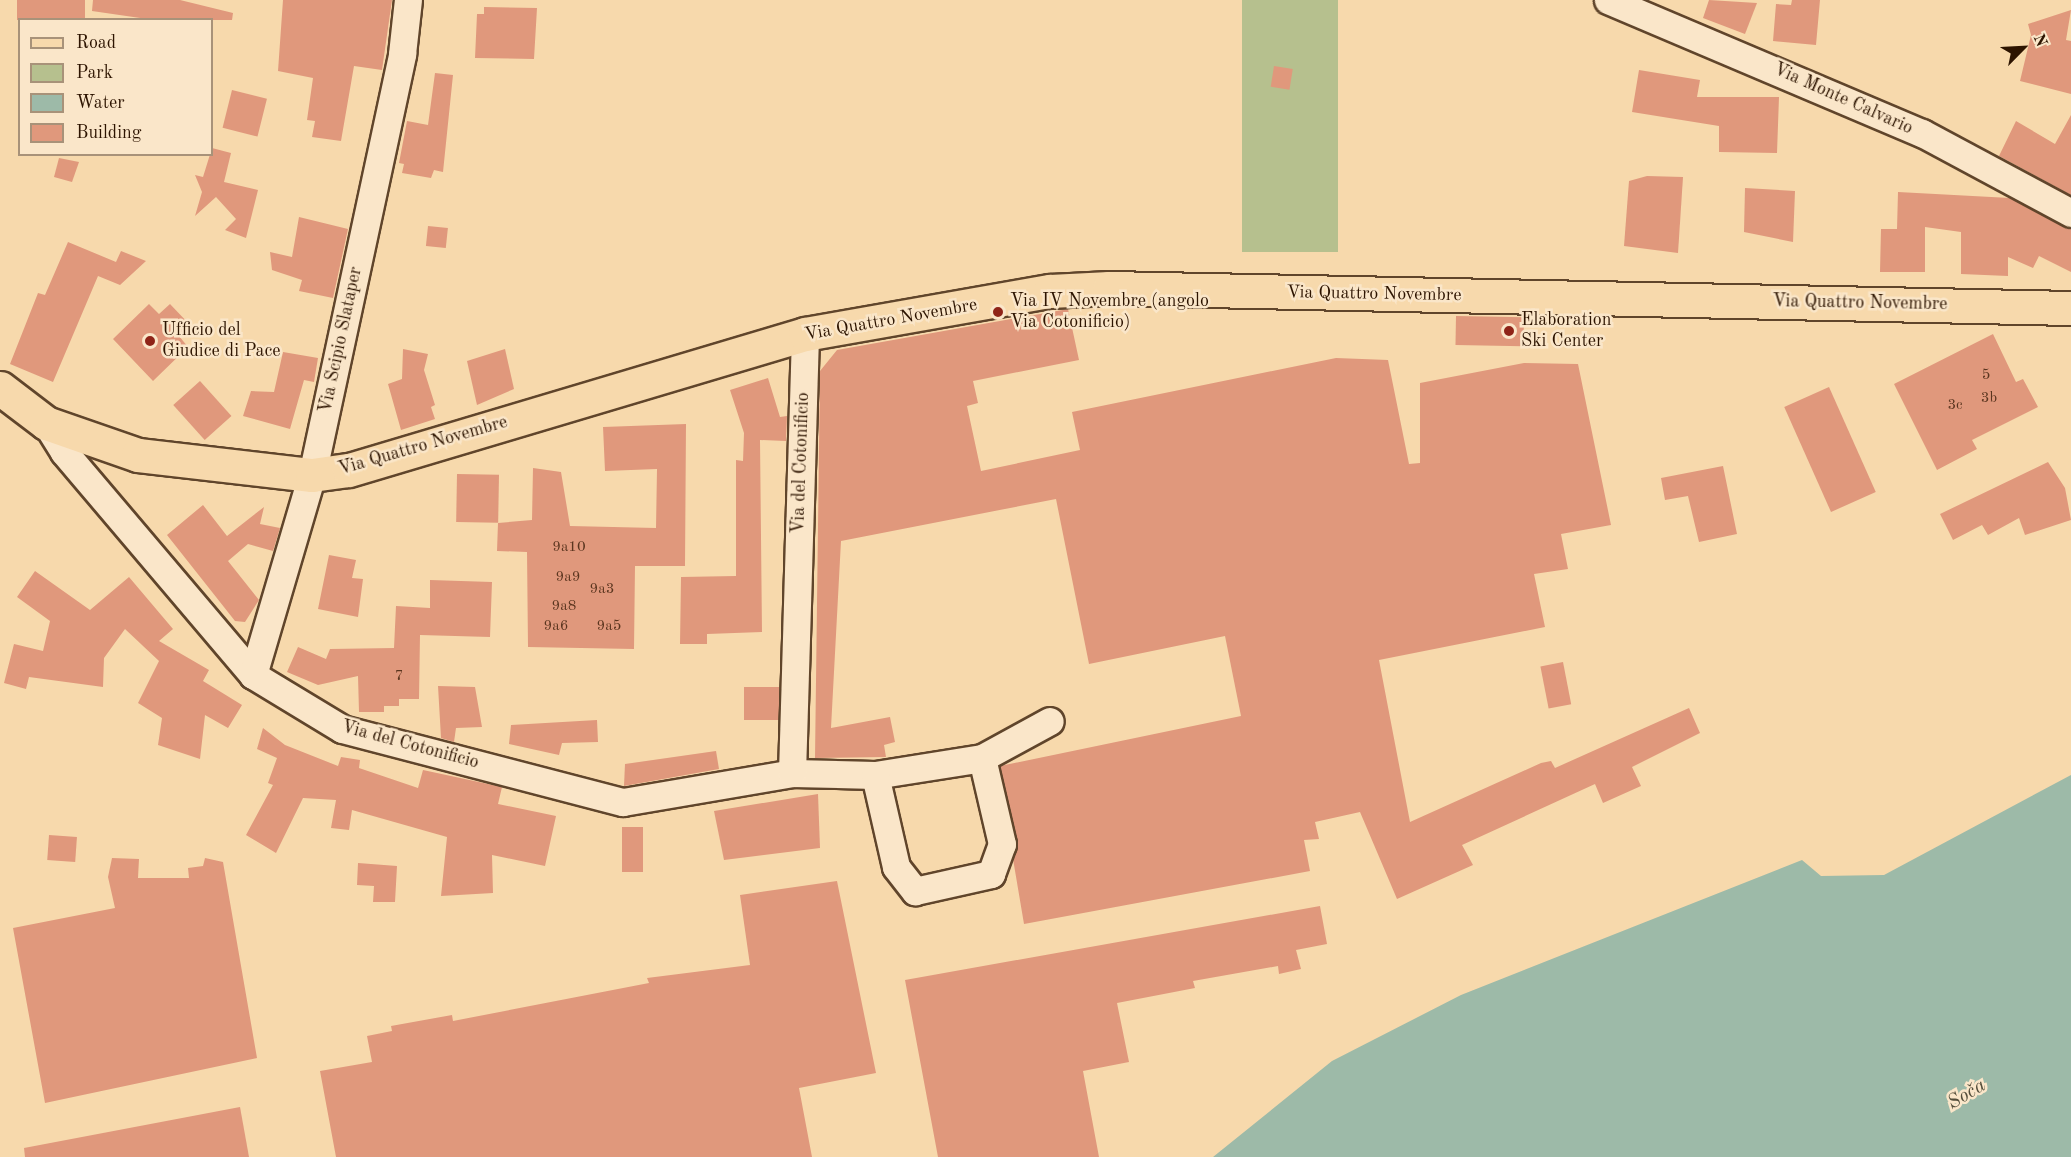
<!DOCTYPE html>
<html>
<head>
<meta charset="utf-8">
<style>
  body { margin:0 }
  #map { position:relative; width:2071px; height:1157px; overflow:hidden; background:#f7d9ac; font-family:"Old Standard TT",serif }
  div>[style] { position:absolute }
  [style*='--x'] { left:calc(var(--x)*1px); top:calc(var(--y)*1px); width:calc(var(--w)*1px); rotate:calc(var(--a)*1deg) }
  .green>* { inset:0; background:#b6c08e; transform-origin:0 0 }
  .water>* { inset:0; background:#9dbaa8 }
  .building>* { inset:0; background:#e0987c; transform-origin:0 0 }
  .roads { filter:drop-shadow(2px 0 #60452b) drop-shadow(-2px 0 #60452b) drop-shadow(0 2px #60452b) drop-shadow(0 -2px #60452b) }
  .minor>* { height:27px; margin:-13.5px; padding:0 13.5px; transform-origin:13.5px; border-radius:13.5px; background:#fae6c9 }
  .major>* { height:33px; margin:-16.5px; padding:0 16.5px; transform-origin:16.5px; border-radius:16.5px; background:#f7d9ac }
  .dots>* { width:16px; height:16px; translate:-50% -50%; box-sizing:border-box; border:3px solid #fae6c9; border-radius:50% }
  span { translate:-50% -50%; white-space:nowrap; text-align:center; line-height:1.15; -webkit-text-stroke:5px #fae6c9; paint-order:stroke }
  .number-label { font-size:15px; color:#5a351f }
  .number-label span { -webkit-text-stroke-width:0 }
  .street-label { font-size:18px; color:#2d1400 }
  .poi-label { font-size:18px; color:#2d1400 }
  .left { translate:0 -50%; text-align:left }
  .water-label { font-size:20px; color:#544e3b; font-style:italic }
  .legend { position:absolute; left:18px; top:18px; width:195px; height:138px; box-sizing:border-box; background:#fae6c9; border:2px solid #a89279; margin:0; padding:8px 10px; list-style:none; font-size:18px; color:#2d1400 }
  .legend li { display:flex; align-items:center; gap:12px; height:30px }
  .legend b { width:30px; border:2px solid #a89279 }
  .north { position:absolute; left:1993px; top:18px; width:60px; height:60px; -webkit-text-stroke:4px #fae6c9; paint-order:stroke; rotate:66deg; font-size:16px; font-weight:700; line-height:24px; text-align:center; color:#2d1400 }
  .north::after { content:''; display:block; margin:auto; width:21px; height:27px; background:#2d1400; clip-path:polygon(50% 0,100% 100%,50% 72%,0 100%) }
</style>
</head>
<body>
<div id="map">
  <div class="green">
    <i style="left:1242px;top:0;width:96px;height:252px"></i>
  </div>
  <div class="water">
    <i style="clip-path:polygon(2071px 775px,2071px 1157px,1213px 1157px,1332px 1061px,1461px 995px,1802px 860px,1821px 876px,1884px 875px)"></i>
  </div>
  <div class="building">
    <i style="left:17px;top:0;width:68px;height:20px"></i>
    <i style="clip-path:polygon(93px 0,180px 0,233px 13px,232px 20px,154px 20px,92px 11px)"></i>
    <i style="clip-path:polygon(283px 0,392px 0,382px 70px,354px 66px,341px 141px,312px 137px,315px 121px,307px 120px,313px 78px,278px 71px)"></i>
    <i style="clip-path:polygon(1709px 0,1757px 3px,1745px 34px,1703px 18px)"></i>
    <i style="clip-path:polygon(1792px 0,1820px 0,1816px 45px,1773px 41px,1776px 4px,1791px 5px)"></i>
    <i style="clip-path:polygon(484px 7px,537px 8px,534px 59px,475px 58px,477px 14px,484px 14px)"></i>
    <i style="clip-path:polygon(2071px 10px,2066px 40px,2071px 41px,2071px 94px,2020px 81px,2031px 35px,2028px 24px)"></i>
    <i style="left:1274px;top:66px;width:19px;height:21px;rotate:9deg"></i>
    <i style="clip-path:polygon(1639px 70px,1700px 80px,1697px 97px,1779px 97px,1777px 153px,1719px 152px,1719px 126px,1632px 112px)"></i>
    <i style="clip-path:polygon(435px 73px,453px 75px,443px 172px,434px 170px,431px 178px,402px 173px,404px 164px,399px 163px,407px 121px,428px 125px)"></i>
    <i style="left:232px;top:90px;width:36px;height:39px;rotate:14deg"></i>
    <i style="clip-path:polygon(2071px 115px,2071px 195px,1999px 156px,2016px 121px,2055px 144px)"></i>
    <i style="clip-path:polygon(212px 148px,231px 153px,224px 182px,258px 190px,246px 238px,225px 230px,236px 219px,216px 197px,195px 216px,202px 192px,195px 175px,203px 177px)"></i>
    <i style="clip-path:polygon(59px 158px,79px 162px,72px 182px,54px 177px)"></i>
    <i style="clip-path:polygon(1647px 176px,1683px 177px,1678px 253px,1624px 246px,1629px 181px)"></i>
    <i style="clip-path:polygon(1745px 188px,1795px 191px,1793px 242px,1744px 232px)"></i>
    <i style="clip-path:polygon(1898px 192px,2010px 198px,2071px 229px,2071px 272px,2039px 256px,2033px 268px,2008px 257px,2008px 276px,1961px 274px,1961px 232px,1925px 227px,1925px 272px,1880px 272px,1881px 229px,1897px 229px)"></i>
    <i style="clip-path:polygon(299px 217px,348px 229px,333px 298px,299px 291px,302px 280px,272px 270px,270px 252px,292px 257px)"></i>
    <i style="left:428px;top:226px;width:20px;height:20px;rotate:6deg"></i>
    <i style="clip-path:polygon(68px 242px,116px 262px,121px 251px,146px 261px,120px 285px,98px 276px,53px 382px,10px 364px,38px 293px,45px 295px)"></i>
    <i style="clip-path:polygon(149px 304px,159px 314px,170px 304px,190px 325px,179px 336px,188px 347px,153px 381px,113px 339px)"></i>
    <i style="clip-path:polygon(1068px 309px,1079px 360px,973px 381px,978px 403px,967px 406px,981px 471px,1080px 450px,1072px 412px,1336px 358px,1388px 360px,1409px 464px,1420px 463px,1420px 383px,1524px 363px,1578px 364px,1611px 525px,1561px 534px,1568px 569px,1534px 574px,1545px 627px,1379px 660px,1410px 822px,1541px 763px,1551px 761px,1555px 768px,1689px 708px,1700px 733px,1632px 767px,1641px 786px,1603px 803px,1595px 784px,1462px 845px,1473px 865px,1397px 899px,1360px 812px,1315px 822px,1319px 839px,1304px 840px,1310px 871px,1024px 924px,1013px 859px,1017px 840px,1000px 766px,1241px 716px,1225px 636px,1089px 664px,1056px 499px,841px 541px,831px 728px,890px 717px,895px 742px,884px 745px,886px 757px,815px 758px,820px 371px,837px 350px)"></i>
    <i style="left:1456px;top:316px;width:68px;height:29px;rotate:1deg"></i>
    <i style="clip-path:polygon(1993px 334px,2016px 382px,2023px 379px,2038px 407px,1972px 440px,1977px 449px,1937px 470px,1894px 384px)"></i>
    <i style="clip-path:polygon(403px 349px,428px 354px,424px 370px,435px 405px,431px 407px,435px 419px,401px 430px,388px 384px,402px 379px)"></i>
    <i style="clip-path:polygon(505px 349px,514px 389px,477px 405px,467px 361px)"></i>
    <i style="clip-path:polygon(283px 352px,318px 358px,314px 382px,304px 380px,290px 429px,243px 416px,251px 391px,274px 392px)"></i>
    <i style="clip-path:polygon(768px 378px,780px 417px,787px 416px,786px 441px,760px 440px,762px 632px,707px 634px,707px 644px,680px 644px,681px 577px,736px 576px,736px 460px,743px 461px,744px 433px,730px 390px)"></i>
    <i style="left:200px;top:381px;width:47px;height:36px;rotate:48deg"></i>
    <i style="left:1829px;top:387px;width:115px;height:49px;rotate:66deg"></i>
    <i style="clip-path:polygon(686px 424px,685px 566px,635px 566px,634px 649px,528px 647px,527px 552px,497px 551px,498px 523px,532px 520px,533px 468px,561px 472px,570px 526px,656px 528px,657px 469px,605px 471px,603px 427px)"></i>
    <i style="clip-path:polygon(2048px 462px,2065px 488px,2071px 520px,2025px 535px,2019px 518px,1988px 535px,1982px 525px,1953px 540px,1940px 514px)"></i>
    <i style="clip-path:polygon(1723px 466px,1737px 534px,1699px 542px,1688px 496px,1665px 500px,1661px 478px)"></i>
    <i style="left:457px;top:474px;width:42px;height:48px;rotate:1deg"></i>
    <i style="clip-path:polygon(203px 505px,227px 536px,264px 507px,260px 524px,280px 528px,273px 551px,248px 544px,228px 561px,259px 600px,245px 622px,235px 621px,167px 535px)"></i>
    <i style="clip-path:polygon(329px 555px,356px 560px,352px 578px,363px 579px,358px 617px,318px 609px)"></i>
    <i style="clip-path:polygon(35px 571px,90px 610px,129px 577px,173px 629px,159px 641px,209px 670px,203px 681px,242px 705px,228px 728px,205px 715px,200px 759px,158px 745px,162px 718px,138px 703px,159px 661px,125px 629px,104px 658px,103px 687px,29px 677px,26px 689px,4px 683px,14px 644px,43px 651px,50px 621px,17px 597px)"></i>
    <i style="clip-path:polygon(430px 580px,492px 582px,490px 637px,420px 635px,419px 699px,399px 699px,399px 706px,384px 706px,384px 712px,359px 712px,358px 676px,318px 685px,287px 672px,298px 647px,326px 659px,330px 649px,394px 648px,396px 606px,430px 608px)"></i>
    <i style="left:1563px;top:662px;width:43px;height:23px;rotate:79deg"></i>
    <i style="clip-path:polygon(438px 686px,475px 687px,482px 727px,456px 728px,454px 742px,441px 738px)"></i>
    <i style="left:744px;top:687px;width:35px;height:33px"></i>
    <i style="clip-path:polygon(597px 720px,598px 742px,562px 743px,559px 755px,509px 744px,511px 725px)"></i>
    <i style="clip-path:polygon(263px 728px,285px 745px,338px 766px,341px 757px,360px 760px,359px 768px,418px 788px,423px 770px,502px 787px,498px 804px,556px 816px,545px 866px,492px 855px,493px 893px,441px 896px,447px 837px,352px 810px,349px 830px,331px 828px,336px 800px,303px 798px,276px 853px,246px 835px,273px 785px,268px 783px,277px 758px,257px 749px)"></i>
    <i style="clip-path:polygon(716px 751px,719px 769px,624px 786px,625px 764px)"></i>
    <i style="clip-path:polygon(818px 794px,820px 848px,724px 860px,714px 811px)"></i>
    <i style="left:622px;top:827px;width:21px;height:45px"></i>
    <i style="left:49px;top:835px;width:28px;height:25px;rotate:4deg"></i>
    <i style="clip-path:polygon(112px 858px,139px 859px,138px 878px,189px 878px,188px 868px,203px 866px,205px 858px,223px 862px,257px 1058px,45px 1103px,13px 928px,115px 908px,108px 877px)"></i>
    <i style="clip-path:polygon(358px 863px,397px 866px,395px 902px,373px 902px,374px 886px,357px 885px)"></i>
    <i style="clip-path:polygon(837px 881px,876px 1073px,799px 1088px,812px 1157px,336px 1157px,320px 1071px,372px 1062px,367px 1036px,392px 1031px,391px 1026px,452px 1015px,453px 1021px,649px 983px,647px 978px,750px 965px,740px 895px)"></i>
    <i style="clip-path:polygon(1320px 906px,1327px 944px,1296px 950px,1301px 969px,1279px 974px,1278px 966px,1193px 981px,1195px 988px,1117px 1003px,1129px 1062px,1083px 1071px,1099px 1157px,938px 1157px,905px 980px)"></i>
    <i style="clip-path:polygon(240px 1107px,249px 1157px,25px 1157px,24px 1148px)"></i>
  </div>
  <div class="roads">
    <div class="minor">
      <i style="--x:1608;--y:0;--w:341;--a:23"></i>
      <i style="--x:1922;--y:133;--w:169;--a:28.2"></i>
      <i style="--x:46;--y:423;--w:34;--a:58"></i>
      <i style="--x:64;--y:452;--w:292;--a:49.7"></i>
      <i style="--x:253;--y:675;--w:104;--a:31.2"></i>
      <i style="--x:342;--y:729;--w:290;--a:14.6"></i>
      <i style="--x:623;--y:802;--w:171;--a:-9.7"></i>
      <i style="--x:792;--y:773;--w:83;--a:1.4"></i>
      <i style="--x:875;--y:775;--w:108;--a:-9"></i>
      <i style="--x:982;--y:758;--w:77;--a:-28.6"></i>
      <i style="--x:253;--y:675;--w:209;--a:-73.6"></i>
      <i style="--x:312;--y:475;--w:431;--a:-77.9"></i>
      <i style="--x:402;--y:54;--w:54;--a:-83.7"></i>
      <i style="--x:792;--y:773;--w:439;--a:-88.3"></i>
      <i style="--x:875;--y:775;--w:94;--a:77.1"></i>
      <i style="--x:896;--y:867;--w:31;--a:52"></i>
      <i style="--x:915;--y:891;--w:78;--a:-12.6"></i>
      <i style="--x:991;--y:874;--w:32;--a:-70"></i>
      <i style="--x:1002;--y:844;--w:88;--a:-103.1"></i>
    </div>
    <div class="major">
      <i style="--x:0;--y:388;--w:58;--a:37.3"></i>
      <i style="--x:46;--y:423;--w:97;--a:19.2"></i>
      <i style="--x:138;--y:455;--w:175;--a:6.6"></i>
      <i style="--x:312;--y:475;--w:37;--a:-8"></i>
      <i style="--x:349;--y:470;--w:476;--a:-16.6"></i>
      <i style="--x:805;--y:334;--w:249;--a:-10"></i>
      <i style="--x:1050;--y:291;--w:59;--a:-2.9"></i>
      <i style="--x:1109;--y:288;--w:962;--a:1.19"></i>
    </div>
  </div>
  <div class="dots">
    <i style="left:998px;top:312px;background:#8f2418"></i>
    <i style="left:1509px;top:331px;background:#8f2418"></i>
    <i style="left:150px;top:341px;background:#8f2418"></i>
  </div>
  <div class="number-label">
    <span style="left:1986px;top:376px">5</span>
    <span style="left:1989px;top:399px">3b</span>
    <span style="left:1955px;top:406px">3c</span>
    <span style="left:569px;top:548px">9a10</span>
    <span style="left:568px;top:578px">9a9</span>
    <span style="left:602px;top:590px">9a3</span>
    <span style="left:564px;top:607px">9a8</span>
    <span style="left:556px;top:627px">9a6</span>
    <span style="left:609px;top:627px">9a5</span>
    <span style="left:399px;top:677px">7</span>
  </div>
  <div class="street-label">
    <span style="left:1843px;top:99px;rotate:24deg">Via Monte Calvario</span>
    <span style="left:1374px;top:294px;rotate:1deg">Via Quattro Novembre</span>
    <span style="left:1860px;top:303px;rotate:1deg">Via Quattro Novembre</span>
    <span style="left:891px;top:320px;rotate:-10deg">Via Quattro Novembre</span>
    <span style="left:341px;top:340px;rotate:-78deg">Via Scipio Slataper</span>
    <span style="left:423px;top:446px;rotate:-16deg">Via Quattro Novembre</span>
    <span style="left:801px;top:463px;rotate:-88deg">Via del Cotonificio</span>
    <span style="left:410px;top:745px;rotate:15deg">Via del Cotonificio</span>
  </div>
  <div class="poi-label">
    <span class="left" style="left:1010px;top:312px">Via IV Novembre (angolo<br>Via Cotonificio)</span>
    <span class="left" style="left:1521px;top:331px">Elaboration<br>Ski Center</span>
    <span class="left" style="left:162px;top:341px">Ufficio del<br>Giudice di Pace</span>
  </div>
  <div class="water-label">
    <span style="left:1967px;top:1095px;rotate:-31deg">Soča</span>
  </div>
  <ul class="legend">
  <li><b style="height:8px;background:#f7d9ac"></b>Road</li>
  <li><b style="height:16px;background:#b6c08e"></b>Park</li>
  <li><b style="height:16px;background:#9dbaa8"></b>Water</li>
  <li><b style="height:16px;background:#e0987c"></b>Building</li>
  </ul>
  <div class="north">N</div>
</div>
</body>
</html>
